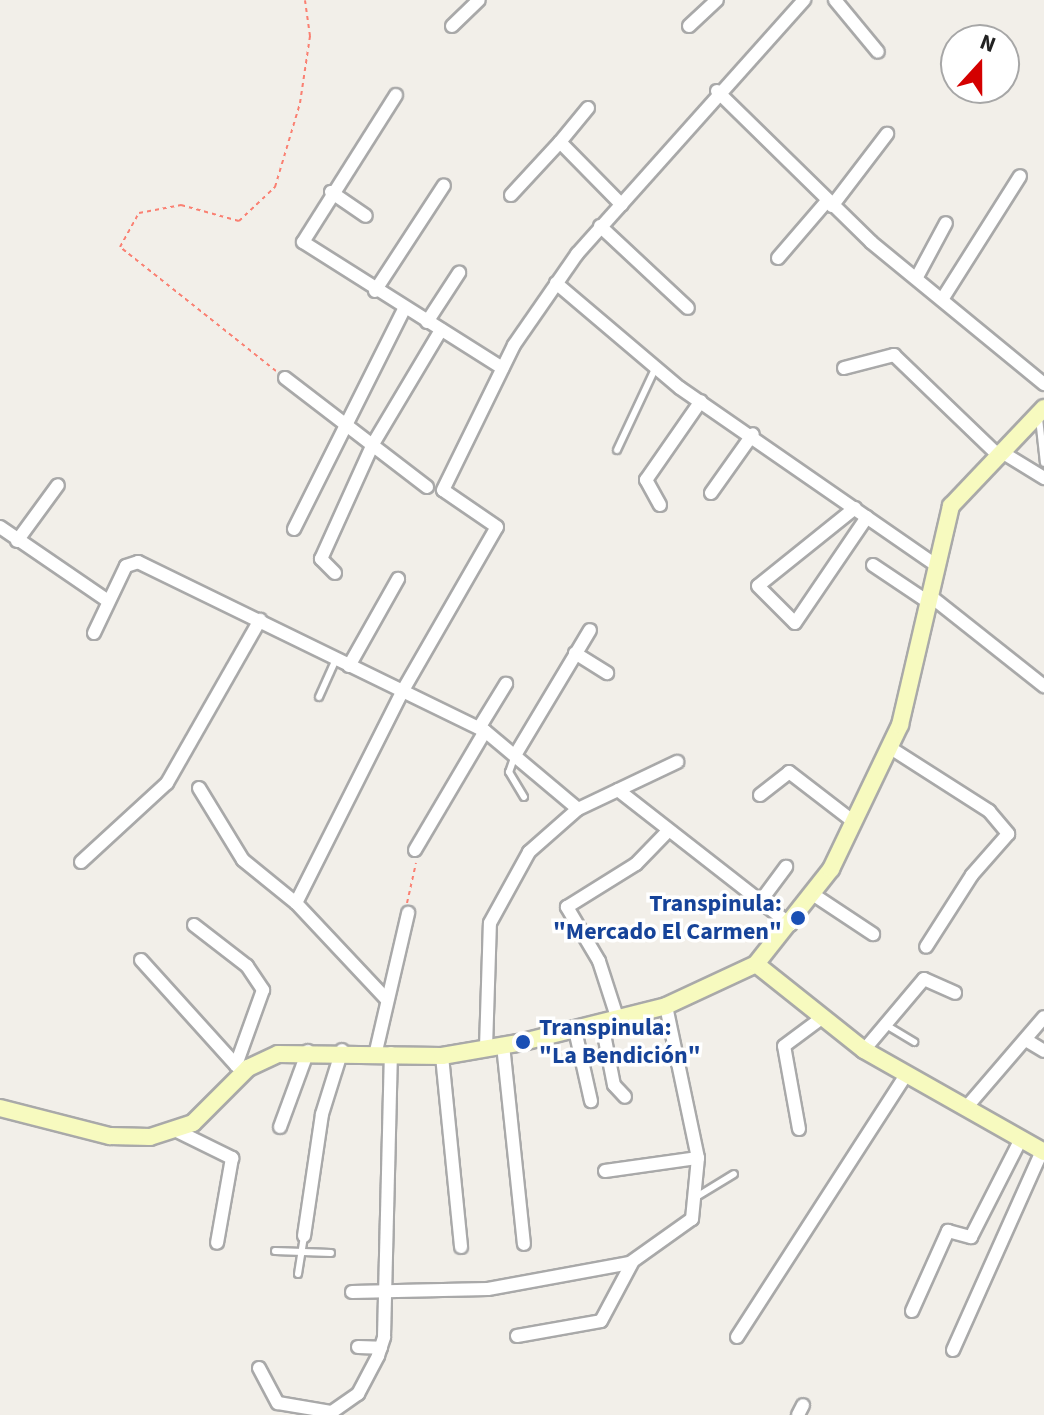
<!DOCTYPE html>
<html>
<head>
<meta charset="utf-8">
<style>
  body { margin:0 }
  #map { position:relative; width:1044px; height:1415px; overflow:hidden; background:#f2efe9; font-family:"Source Sans 3",sans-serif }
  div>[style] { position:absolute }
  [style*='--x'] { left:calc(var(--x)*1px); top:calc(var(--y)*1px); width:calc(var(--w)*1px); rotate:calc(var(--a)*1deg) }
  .path>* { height:2px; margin-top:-1px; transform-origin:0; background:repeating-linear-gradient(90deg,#fa8072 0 4px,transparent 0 8px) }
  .roads { filter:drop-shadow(2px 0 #a9a9a9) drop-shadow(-2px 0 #a9a9a9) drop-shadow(0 2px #a9a9a9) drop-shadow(0 -2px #a9a9a9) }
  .lane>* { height:6px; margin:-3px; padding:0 3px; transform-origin:3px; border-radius:3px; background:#fff }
  .street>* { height:12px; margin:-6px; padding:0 6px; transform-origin:6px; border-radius:6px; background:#fff }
  .secondary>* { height:16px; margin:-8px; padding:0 8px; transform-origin:8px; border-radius:8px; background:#f7fabf }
  .dots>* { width:22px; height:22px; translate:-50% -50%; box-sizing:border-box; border:4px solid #fff; border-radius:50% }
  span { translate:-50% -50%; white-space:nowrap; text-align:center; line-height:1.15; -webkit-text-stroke:7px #fff; paint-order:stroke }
  .transit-label { font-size:24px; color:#164399; font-weight:700 }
  .right { translate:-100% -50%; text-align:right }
  .left { translate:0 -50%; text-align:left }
  .north { position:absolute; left:940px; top:24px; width:80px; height:80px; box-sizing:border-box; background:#fff; border:2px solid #a7a7a7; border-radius:50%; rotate:21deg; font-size:22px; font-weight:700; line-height:32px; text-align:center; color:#222 }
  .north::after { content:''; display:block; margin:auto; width:28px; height:36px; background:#d40000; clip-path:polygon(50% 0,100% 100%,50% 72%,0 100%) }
</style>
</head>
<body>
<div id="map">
  <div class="path">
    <i style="--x:276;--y:371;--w:199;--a:-141.5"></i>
    <i style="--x:120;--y:247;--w:39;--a:-61"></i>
    <i style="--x:139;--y:213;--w:43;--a:-10.8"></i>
    <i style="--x:181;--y:205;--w:60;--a:15.4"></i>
    <i style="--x:239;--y:221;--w:50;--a:-43.4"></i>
    <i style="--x:275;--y:187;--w:88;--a:-73.4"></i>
    <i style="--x:300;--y:103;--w:68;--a:-81.5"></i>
    <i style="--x:310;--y:36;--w:36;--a:-98"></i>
    <i style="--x:407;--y:903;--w:41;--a:-77.3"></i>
  </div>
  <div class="roads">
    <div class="lane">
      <i style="--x:1039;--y:418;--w:45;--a:83.7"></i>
      <i style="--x:617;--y:450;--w:89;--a:-64.9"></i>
      <i style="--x:319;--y:697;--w:42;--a:-65.9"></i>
      <i style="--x:515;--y:755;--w:18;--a:109"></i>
      <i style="--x:509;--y:772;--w:29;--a:59"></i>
      <i style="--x:886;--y:1025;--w:33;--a:31"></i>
      <i style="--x:698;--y:1196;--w:42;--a:-31.4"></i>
      <i style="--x:275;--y:1251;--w:56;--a:2"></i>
      <i style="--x:298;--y:1274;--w:38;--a:-81"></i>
    </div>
    <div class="street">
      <i style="--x:835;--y:0;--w:67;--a:50.4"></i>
      <i style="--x:452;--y:26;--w:37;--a:-44"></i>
      <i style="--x:689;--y:26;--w:38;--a:-43"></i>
      <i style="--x:717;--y:91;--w:216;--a:44.4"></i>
      <i style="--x:871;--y:242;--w:224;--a:39.4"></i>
      <i style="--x:396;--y:95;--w:174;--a:122.3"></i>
      <i style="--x:303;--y:242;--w:236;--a:32.3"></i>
      <i style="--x:560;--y:142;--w:44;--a:-50.5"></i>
      <i style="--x:331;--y:192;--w:42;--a:34.4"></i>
      <i style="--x:511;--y:195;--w:72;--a:-47.2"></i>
      <i style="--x:560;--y:142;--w:88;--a:45.5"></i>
      <i style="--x:832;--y:206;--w:91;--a:-52.6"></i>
      <i style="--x:600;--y:226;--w:120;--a:43"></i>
      <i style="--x:778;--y:258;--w:75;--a:-49.3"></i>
      <i style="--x:917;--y:277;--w:61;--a:-61.8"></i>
      <i style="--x:556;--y:283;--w:162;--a:40.3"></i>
      <i style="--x:680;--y:388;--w:309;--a:34.7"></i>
      <i style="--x:375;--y:291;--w:126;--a:-56.9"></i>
      <i style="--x:943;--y:298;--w:144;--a:-57.7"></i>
      <i style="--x:427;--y:322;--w:59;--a:-56.9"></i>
      <i style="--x:844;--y:368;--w:52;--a:-14.6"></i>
      <i style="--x:894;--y:355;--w:143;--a:43.9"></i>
      <i style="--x:285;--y:378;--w:179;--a:37.5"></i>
      <i style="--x:1000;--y:451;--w:52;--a:31.5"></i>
      <i style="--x:711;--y:493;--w:72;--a:-54.6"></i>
      <i style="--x:660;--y:505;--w:29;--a:-119"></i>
      <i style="--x:646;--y:480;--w:96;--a:-55.2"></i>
      <i style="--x:855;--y:508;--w:124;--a:141.2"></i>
      <i style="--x:758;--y:586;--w:52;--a:45"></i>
      <i style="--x:795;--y:623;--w:128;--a:-55.8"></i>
      <i style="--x:0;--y:527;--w:127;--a:34.4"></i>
      <i style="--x:294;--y:529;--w:246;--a:-63.4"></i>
      <i style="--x:17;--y:541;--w:69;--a:-53.8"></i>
      <i style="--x:873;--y:565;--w:66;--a:33.9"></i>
      <i style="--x:335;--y:573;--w:20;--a:-135"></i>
      <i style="--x:321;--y:559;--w:126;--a:-65.7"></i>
      <i style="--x:373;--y:444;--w:133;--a:-59.2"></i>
      <i style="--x:929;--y:595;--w:147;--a:38.4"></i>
      <i style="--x:94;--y:633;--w:74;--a:-64.5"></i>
      <i style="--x:126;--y:566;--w:13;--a:-18"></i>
      <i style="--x:138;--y:562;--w:386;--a:26"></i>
      <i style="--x:485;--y:731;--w:121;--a:40"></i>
      <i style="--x:575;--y:653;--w:38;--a:32"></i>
      <i style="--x:349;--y:666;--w:100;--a:-60.6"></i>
      <i style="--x:479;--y:728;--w:52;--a:-58.5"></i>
      <i style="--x:889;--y:747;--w:119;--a:32.6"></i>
      <i style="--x:989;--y:811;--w:30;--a:50"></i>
      <i style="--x:1008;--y:834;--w:55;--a:131.3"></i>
      <i style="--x:972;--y:875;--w:85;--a:122.6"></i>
      <i style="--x:517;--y:752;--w:142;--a:-59.1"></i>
      <i style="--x:199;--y:788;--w:84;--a:58.6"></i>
      <i style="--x:243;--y:860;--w:68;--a:39.1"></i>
      <i style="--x:296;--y:903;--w:132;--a:46.8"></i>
      <i style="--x:618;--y:790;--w:219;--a:38"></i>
      <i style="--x:760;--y:795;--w:37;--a:-38"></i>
      <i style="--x:789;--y:772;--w:82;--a:37.6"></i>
      <i style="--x:415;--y:850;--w:138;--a:-59.5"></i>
      <i style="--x:81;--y:862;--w:117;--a:-42.6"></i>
      <i style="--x:167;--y:783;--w:188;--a:-60.3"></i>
      <i style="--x:814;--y:895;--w:71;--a:33.5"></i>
      <i style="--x:760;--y:902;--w:44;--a:-53.4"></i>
      <i style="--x:296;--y:903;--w:236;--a:-63.3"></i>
      <i style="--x:402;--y:692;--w:190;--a:-60.1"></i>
      <i style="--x:497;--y:527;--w:65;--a:-145.6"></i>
      <i style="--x:443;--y:490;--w:161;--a:-63.9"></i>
      <i style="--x:514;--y:345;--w:111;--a:-55.3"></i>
      <i style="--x:577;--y:254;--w:341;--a:-48.2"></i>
      <i style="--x:194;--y:925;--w:67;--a:37.7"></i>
      <i style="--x:247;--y:966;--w:29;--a:56"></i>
      <i style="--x:263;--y:990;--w:80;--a:109.8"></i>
      <i style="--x:236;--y:1065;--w:10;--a:37"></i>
      <i style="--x:141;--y:960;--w:142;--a:47.9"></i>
      <i style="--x:618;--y:1020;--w:62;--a:-107.9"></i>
      <i style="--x:599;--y:961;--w:63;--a:-120.7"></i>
      <i style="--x:567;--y:907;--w:81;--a:-31.9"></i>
      <i style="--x:636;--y:864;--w:46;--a:-45.9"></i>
      <i style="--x:602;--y:1024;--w:62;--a:78.9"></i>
      <i style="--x:614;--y:1085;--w:16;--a:47"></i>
      <i style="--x:575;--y:1030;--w:73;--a:77.3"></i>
      <i style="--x:1026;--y:1040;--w:21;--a:31"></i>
      <i style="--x:503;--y:1045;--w:200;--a:84"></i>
      <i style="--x:486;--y:1048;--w:125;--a:-88.2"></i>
      <i style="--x:490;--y:923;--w:81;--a:-61.2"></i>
      <i style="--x:529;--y:852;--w:65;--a:-41.3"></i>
      <i style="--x:578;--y:809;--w:110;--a:-25.4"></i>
      <i style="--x:864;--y:1050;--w:93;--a:-49.8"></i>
      <i style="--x:924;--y:979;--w:34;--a:24"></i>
      <i style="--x:376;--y:1051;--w:142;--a:-76.9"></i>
      <i style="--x:442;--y:1056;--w:192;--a:84.3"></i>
      <i style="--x:965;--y:1109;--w:121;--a:-49.3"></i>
      <i style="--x:280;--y:1127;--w:81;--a:-69.8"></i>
      <i style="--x:799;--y:1129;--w:84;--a:-100.2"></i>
      <i style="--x:784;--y:1046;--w:44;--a:-36.6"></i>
      <i style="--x:175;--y:1130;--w:64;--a:26.2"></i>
      <i style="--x:232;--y:1158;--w:86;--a:100"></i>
      <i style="--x:605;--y:1171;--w:94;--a:-8"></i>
      <i style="--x:304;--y:1236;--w:123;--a:-81.6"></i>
      <i style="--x:322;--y:1114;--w:67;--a:-72.6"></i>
      <i style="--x:352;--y:1292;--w:136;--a:-1.3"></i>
      <i style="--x:488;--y:1289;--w:144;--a:-10.4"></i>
      <i style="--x:630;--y:1263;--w:76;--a:-35.4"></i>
      <i style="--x:692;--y:1219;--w:61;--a:-84.4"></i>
      <i style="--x:698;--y:1158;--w:155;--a:-101.9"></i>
      <i style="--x:912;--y:1311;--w:88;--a:-65.8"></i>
      <i style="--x:948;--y:1231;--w:24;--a:15"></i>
      <i style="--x:971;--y:1237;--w:110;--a:-63"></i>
      <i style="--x:517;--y:1336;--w:85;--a:-10.1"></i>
      <i style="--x:601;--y:1321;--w:66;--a:-61.9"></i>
      <i style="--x:737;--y:1337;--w:310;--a:-57.2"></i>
      <i style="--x:358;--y:1347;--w:23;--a:2"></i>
      <i style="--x:953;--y:1350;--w:218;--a:-65.9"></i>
      <i style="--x:259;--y:1368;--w:40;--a:62"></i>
      <i style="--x:278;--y:1403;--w:55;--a:9.5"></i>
      <i style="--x:332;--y:1412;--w:32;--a:-35"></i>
      <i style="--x:358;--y:1394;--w:43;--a:-62.2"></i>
      <i style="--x:378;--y:1356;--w:20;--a:-72"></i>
      <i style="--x:384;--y:1337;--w:284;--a:-88.6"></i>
      <i style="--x:798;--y:1415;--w:11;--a:-63"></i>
    </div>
    <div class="secondary">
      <i style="--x:756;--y:964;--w:138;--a:38.5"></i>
      <i style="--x:864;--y:1050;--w:207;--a:29.5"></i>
      <i style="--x:0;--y:1108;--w:114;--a:14.3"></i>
      <i style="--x:110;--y:1136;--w:40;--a:1.4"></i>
      <i style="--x:150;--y:1137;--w:45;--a:-18"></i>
      <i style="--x:193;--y:1123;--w:78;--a:-45"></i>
      <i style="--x:248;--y:1068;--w:33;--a:-25"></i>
      <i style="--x:278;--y:1054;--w:164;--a:0.7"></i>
      <i style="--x:442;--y:1056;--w:82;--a:-9.8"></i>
      <i style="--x:523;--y:1042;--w:147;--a:-14.1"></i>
      <i style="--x:666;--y:1006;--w:99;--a:-25"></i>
      <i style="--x:756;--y:964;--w:121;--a:-51.7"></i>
      <i style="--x:831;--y:869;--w:160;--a:-64.4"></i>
      <i style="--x:900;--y:725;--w:225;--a:-76.9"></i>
      <i style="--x:951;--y:506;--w:135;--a:-46.5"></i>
    </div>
  </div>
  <div class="dots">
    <i style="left:798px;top:918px;background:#1a4fb4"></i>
    <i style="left:523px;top:1042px;background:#1a4fb4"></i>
  </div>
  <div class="transit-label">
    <span class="right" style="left:782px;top:918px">Transpinula:<br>"Mercado El Carmen"</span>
    <span class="left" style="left:539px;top:1042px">Transpinula:<br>"La Bendición"</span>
  </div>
  <div class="north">N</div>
</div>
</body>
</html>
